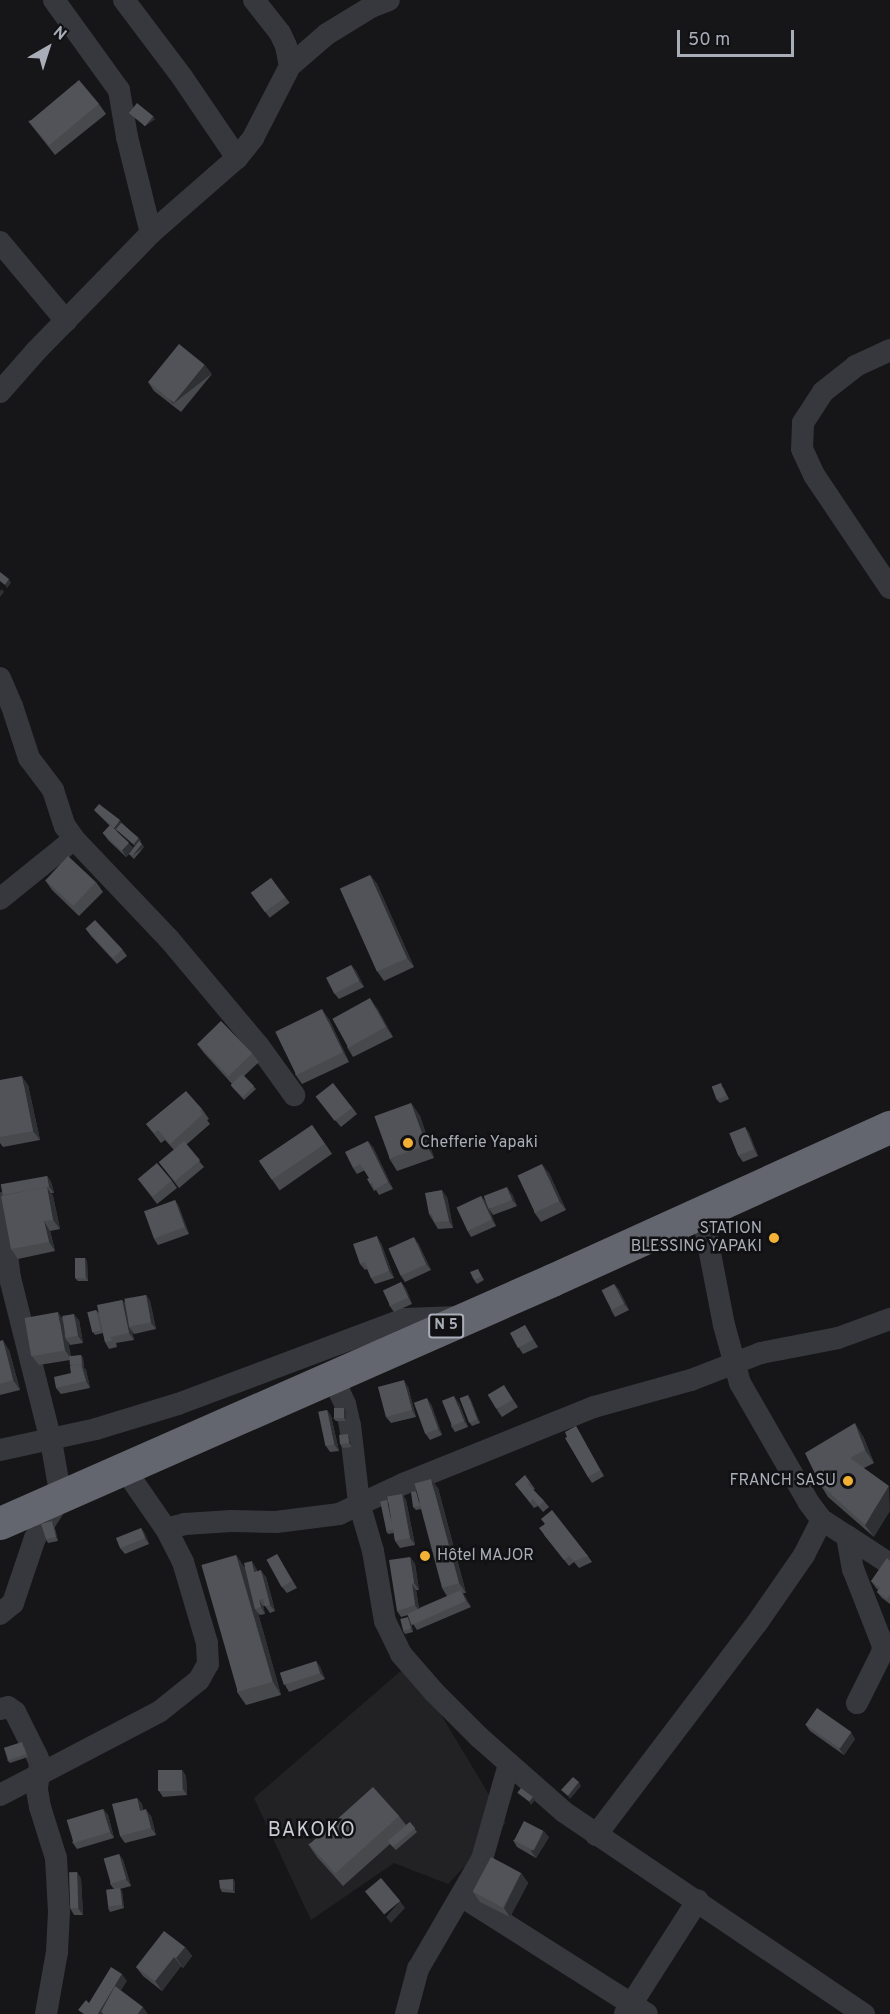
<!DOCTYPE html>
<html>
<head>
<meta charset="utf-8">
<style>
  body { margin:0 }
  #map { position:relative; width:890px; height:2014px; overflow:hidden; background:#161618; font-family:Overpass,sans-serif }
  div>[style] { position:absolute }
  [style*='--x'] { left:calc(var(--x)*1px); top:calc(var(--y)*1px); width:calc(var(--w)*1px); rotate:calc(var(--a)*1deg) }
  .built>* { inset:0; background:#222225 }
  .minor>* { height:22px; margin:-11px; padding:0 11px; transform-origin:11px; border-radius:11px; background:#37383d }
  .highway>* { height:33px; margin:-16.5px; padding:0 16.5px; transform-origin:16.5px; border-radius:16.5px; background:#63666e }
  .wall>* { inset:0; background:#47494d; transform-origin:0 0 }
  .shaded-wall>* { inset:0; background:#2f3033; transform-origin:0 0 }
  .building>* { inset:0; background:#525359; transform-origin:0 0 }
  .dots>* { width:16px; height:16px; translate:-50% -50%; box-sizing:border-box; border:3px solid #111113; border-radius:50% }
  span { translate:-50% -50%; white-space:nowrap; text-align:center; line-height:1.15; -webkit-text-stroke:5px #111113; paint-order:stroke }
  .shield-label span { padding:2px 4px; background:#111113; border:2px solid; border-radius:4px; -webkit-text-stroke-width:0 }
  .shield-label { font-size:15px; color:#a8adb8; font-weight:700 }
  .poi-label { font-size:16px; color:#a8adb8 }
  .left { translate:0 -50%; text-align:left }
  .right { translate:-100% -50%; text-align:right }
  .quarter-label { font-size:20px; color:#c9ccd4; letter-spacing:1.5px }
  .north { position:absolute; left:18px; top:18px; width:60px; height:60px; -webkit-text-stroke:4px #111113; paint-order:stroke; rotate:39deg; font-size:16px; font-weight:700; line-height:24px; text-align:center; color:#a8adb8 }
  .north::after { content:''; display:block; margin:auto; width:21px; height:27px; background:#a8adb8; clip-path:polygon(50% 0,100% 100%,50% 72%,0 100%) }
  .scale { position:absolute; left:677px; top:30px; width:117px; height:27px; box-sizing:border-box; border:3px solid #a8adb8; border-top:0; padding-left:8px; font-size:18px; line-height:21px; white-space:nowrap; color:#a8adb8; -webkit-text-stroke:4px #111113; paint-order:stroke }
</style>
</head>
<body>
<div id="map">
  <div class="built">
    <i style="clip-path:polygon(410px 1663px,506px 1823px,448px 1884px,394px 1863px,311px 1920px,254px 1798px)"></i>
  </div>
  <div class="minor">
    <i style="--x:54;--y:0;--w:111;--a:54.2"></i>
    <i style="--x:119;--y:90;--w:48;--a:80.3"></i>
    <i style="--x:127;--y:137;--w:99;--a:76"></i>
    <i style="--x:124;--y:0;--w:96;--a:53"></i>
    <i style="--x:182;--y:77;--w:98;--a:55.8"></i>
    <i style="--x:254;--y:0;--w:42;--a:51.8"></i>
    <i style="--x:280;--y:33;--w:14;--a:65"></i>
    <i style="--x:286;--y:46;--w:20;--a:79"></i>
    <i style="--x:0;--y:242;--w:103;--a:50.1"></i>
    <i style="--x:890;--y:350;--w:38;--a:155"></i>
    <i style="--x:856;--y:366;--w:42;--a:141.8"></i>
    <i style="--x:823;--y:392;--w:37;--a:123"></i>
    <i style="--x:803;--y:423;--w:26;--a:92"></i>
    <i style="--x:802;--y:449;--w:29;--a:65"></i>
    <i style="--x:814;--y:475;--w:136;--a:56.1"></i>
    <i style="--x:0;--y:392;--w:55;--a:-48.7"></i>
    <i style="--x:36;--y:351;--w:165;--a:-45.7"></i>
    <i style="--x:151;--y:233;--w:114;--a:-41.1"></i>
    <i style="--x:237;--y:158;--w:26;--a:-51"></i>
    <i style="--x:253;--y:138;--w:81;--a:-62.8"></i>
    <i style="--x:290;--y:66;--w:49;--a:-40.9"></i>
    <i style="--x:327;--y:34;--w:52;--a:-31.5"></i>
    <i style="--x:371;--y:7;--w:19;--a:-21"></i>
    <i style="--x:0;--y:678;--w:30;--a:67"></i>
    <i style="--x:12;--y:706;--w:55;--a:71.9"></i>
    <i style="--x:29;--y:758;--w:40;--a:53"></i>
    <i style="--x:53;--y:790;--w:38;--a:72"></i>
    <i style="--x:65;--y:826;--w:16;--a:55"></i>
    <i style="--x:74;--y:839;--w:138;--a:46.5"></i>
    <i style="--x:169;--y:939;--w:138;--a:50"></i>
    <i style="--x:258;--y:1045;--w:62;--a:54.2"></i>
    <i style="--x:0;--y:899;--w:95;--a:-39"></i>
    <i style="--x:0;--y:1203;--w:76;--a:82.4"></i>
    <i style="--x:10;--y:1278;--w:168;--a:75.9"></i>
    <i style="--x:51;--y:1441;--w:57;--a:79.9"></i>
    <i style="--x:61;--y:1497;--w:49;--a:122.4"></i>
    <i style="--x:35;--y:1538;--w:69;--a:108.7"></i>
    <i style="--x:13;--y:1603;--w:17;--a:140"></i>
    <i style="--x:702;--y:1212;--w:115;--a:79"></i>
    <i style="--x:724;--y:1325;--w:60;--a:74.6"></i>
    <i style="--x:740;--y:1383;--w:138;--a:60.1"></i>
    <i style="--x:809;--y:1503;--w:21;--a:53"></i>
    <i style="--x:822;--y:1520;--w:30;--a:33"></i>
    <i style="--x:847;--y:1536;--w:34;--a:80"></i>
    <i style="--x:853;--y:1569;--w:83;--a:68.7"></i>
    <i style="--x:883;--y:1646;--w:7;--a:98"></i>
    <i style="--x:882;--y:1653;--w:56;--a:116.6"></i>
    <i style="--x:332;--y:1376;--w:31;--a:65"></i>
    <i style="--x:345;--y:1404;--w:22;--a:77"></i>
    <i style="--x:350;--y:1425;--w:79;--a:83.4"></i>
    <i style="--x:359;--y:1503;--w:50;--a:73.7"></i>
    <i style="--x:373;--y:1551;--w:71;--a:80.3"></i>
    <i style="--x:385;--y:1621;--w:37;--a:64"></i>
    <i style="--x:401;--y:1654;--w:50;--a:49"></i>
    <i style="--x:434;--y:1692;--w:64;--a:45"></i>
    <i style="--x:479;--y:1737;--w:113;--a:41.4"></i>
    <i style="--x:564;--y:1812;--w:362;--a:34"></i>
    <i style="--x:0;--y:1450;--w:98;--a:-12.3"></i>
    <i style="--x:96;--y:1429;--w:86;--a:-17"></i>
    <i style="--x:178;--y:1404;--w:241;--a:-20.6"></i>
    <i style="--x:404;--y:1319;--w:55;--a:-2.1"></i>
    <i style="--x:166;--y:1529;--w:20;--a:-15"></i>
    <i style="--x:185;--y:1524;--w:46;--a:-3.7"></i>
    <i style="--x:231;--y:1521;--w:45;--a:1.3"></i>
    <i style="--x:276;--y:1522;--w:64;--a:-7.2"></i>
    <i style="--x:339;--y:1514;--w:71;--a:-25.1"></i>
    <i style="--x:403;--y:1484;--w:206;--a:-22"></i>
    <i style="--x:594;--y:1407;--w:101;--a:-15.6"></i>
    <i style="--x:691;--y:1380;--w:75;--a:-21.1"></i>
    <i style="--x:761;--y:1353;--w:78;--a:-11"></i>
    <i style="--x:838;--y:1338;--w:55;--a:-20.1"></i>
    <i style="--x:847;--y:1536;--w:51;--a:33.1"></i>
    <i style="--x:0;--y:1709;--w:8;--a:-14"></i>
    <i style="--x:8;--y:1707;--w:9;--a:36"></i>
    <i style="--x:15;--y:1712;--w:49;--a:63.4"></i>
    <i style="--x:37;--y:1756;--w:9;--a:69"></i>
    <i style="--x:40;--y:1764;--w:26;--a:97"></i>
    <i style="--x:37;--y:1790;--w:17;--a:80"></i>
    <i style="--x:40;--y:1807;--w:53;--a:72.6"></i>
    <i style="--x:56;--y:1858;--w:54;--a:86.8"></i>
    <i style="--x:59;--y:1912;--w:40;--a:92.9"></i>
    <i style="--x:57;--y:1952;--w:63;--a:100.1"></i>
    <i style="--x:0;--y:1795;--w:179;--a:-27.6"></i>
    <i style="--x:159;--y:1712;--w:51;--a:-38.7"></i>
    <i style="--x:199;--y:1680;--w:18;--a:-61"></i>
    <i style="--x:208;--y:1664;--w:21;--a:-93"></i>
    <i style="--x:207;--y:1643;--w:84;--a:-106.5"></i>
    <i style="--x:183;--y:1562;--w:37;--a:-117"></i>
    <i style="--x:166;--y:1529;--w:75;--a:-124.7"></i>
    <i style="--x:596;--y:1835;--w:266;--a:-52.8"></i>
    <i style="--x:757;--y:1623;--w:83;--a:-55.3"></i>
    <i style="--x:804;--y:1555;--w:39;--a:-63"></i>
    <i style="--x:461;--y:1896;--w:220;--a:32.4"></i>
    <i style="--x:406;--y:2014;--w:47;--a:-75.1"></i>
    <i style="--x:418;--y:1969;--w:127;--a:-59.8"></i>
    <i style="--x:482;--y:1859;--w:99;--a:-74.1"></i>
    <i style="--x:625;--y:2014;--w:135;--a:-57.4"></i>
  </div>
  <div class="highway">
    <i style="--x:0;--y:1523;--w:603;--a:-23.76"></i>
    <i style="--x:552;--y:1280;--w:371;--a:-24.4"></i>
  </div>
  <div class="wall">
    <i style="clip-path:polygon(99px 104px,106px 114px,55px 155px,28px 121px)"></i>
    <i style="clip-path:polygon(212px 374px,181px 412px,154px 391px,148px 382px)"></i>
    <i style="clip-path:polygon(evenodd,94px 810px,122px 823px,141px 841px,140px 843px,144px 847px,134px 859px,129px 854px,126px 857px,108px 840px,103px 833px,110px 826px,94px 810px,117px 830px,135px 846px,133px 848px,116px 831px,117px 830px)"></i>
    <i style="clip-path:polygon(370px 875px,377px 884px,414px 967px,384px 981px,377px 971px)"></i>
    <i style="left:271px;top:878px;width:31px;height:25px;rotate:53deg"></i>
    <i style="clip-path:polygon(45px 880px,96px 882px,103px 892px,79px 916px,52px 890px)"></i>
    <i style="clip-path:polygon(86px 929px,122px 949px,127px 956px,117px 964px,91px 936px)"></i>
    <i style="clip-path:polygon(351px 965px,356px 971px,364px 987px,339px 999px,334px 993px)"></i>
    <i style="clip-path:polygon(377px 1008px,393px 1037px,353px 1057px,347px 1047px)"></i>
    <i style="clip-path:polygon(329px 1019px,349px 1062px,302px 1084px,295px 1074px)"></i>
    <i style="clip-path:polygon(197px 1044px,252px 1053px,259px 1062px,244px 1076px,256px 1089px,244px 1100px,233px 1088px,231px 1085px,232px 1084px,204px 1053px)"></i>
    <i style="clip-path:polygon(0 1080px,28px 1085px,40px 1140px,3px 1147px,0 1143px)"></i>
    <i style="clip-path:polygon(723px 1087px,729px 1099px,720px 1103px,717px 1100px)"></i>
    <i style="clip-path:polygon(316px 1097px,352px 1107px,357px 1114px,341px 1127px)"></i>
    <i style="clip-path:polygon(411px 1103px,420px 1116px,434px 1158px,397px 1171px,389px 1158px)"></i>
    <i style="clip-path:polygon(202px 1109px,209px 1119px,207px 1120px,210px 1124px,186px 1145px,204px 1167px,179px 1188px,159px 1162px,174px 1150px,165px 1140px,161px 1143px,146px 1124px)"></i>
    <i style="left:312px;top:1125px;width:35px;height:64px;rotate:55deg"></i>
    <i style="clip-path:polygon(745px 1127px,749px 1133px,758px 1156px,743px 1162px,738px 1155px)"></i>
    <i style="clip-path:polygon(373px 1147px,393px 1189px,379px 1195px,376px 1190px,374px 1191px,370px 1184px,369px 1178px,365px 1170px,357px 1174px,353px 1168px)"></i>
    <i style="clip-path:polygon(549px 1173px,566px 1210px,541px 1222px,534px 1212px)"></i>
    <i style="clip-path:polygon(47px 1176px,51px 1182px,54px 1193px,51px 1193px,53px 1196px,60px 1229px,50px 1231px,55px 1251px,18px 1259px,11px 1249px,3px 1195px)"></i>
    <i style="clip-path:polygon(138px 1179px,172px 1181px,177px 1188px,157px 1204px)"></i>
    <i style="clip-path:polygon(512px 1194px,517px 1206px,493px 1215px,489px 1209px)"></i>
    <i style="clip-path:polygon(481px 1196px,486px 1202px,496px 1226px,471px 1237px,467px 1230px)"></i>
    <i style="clip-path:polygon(447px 1197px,453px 1228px,438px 1229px,429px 1214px)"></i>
    <i style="clip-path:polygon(175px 1200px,179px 1207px,189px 1234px,158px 1245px,154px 1239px)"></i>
    <i style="clip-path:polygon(381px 1243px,394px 1278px,375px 1284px,371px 1278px,367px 1269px,365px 1270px,360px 1264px)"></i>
    <i style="clip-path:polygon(418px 1243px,431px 1270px,405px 1282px,401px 1276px)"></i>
    <i style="clip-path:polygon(85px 1258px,87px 1261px,88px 1281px,78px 1281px,75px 1278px)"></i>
    <i style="clip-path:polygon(478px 1269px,484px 1280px,477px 1284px,474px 1280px)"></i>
    <i style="clip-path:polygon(401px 1282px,406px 1289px,412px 1304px,394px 1312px,389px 1305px)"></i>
    <i style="clip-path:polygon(614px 1284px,619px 1290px,629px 1310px,615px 1317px,611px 1310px)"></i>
    <i style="clip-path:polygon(146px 1295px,150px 1301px,156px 1329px,134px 1334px,132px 1331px,134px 1340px,116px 1343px,117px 1347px,109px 1349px,105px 1342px,103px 1333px,95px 1335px,93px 1332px,96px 1310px,99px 1313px,122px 1300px,125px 1303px)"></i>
    <i style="clip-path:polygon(62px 1318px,79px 1320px,83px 1343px,70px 1345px,68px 1342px,71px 1357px,81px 1355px,83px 1358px,84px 1368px,86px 1370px,90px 1388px,61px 1394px,56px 1388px,71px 1373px,70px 1360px,39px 1365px,32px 1356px)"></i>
    <i style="clip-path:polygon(525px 1325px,538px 1347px,523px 1354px,519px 1348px)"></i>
    <i style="clip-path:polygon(0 1341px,9px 1350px,20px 1390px,0 1395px)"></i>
    <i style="clip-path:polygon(408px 1387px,416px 1417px,391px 1423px,386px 1417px)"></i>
    <i style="clip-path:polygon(508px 1392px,518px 1407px,502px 1417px,497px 1410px)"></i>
    <i style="clip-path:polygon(470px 1398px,480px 1423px,472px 1426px,469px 1422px)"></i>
    <i style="clip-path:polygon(459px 1403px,468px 1427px,455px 1432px,451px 1426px)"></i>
    <i style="clip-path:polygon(431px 1404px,442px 1435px,430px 1440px,425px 1433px)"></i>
    <i style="clip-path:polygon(327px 1410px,331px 1416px,339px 1451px,330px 1452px,326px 1446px)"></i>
    <i style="clip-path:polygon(347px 1412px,346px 1421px,336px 1421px,333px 1418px)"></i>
    <i style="clip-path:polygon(576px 1426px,604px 1476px,592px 1483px,588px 1477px,567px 1437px)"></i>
    <i style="clip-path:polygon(863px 1436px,874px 1463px,864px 1468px,874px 1537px,828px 1497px,820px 1484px)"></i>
    <i style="clip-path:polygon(350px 1438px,352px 1447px,343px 1448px,340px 1444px)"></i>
    <i style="clip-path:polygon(530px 1482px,535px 1489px,533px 1490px,544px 1501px,549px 1507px,543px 1512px,538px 1506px,534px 1508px,515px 1484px)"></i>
    <i style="clip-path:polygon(438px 1488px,466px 1593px,463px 1593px,471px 1607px,417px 1630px,411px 1621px,413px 1632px,405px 1634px,403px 1631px,410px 1619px,408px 1615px,401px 1617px,397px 1611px,410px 1557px,415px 1564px,419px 1590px,416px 1590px,419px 1608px,447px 1596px,442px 1588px,421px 1509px,416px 1510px,413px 1507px)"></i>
    <i style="clip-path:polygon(402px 1494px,406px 1500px,415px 1545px,400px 1548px,395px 1541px,394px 1533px,388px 1534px,386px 1531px)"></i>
    <i style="clip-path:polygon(544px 1524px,588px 1556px,592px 1562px,579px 1568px,574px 1562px,569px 1566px,544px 1535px)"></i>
    <i style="clip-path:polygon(54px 1525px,58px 1541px,48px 1543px,46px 1539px)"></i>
    <i style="clip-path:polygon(141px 1528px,145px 1534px,149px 1544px,125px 1554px,120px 1548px)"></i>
    <i style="clip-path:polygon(277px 1554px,297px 1588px,287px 1593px,282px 1587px)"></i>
    <i style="clip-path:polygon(236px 1555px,244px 1567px,256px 1568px,257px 1571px,266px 1577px,275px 1611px,270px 1613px,265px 1606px,263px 1606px,265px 1614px,260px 1615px,258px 1613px,281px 1695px,246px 1705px,237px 1692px)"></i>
    <i style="clip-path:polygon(890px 1561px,890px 1604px,882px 1598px,877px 1592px,878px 1590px,876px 1588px,871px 1581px)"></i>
    <i style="clip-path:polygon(316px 1661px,320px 1667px,325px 1679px,289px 1692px,285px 1685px)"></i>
    <i style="clip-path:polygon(805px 1724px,855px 1739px,844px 1755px,810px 1731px)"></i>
    <i style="clip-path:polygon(24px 1746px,28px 1757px,10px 1763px,7px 1760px)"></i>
    <i style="clip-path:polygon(182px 1770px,186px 1776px,187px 1795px,163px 1797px,159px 1791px)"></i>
    <i style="clip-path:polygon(137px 1798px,142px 1804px,143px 1810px,151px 1816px,156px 1835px,125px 1843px,120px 1836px)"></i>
    <i style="clip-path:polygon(103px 1809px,108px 1815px,114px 1838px,77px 1849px,72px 1842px)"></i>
    <i style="clip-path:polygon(399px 1816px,406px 1825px,410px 1822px,417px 1832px,396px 1850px,390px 1844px,343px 1886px,317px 1857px,308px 1844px)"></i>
    <i style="clip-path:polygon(549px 1837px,536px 1858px,517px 1847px,513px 1840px)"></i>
    <i style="clip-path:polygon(119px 1854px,123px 1860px,131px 1886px,120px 1889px,122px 1891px,124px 1908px,110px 1912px,108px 1908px,114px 1889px,110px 1884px)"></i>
    <i style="clip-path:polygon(77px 1872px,81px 1879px,83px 1915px,74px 1915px,70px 1908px)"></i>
    <i style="clip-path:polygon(521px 1873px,528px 1883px,510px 1917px,480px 1902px,473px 1892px)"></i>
    <i style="clip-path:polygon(233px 1879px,235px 1882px,235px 1893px,222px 1892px,220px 1888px)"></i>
    <i style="clip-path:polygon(185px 1947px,192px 1956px,183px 1968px,181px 1966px,162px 1991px,143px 1976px,136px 1967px)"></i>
  </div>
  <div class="shaded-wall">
    <i style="left:153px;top:116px;width:4px;height:13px;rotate:56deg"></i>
    <i style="left:205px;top:365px;width:11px;height:49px;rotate:52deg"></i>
    <i style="clip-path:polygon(9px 579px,11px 583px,7px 588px,5px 585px)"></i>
    <i style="clip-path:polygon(2px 589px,4px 592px,0 597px,0 591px)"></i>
    <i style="clip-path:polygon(120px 820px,122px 824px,116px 831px,114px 828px)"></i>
    <i style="clip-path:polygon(139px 838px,141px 841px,136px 847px,134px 844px)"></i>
    <i style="clip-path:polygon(129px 843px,134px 849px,126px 857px,122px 850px)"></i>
    <i style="left:142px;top:844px;width:4px;height:16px;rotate:56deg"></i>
    <i style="clip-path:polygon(370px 875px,377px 884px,414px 967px,407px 958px)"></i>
    <i style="clip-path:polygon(351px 965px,356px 971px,364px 987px,359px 981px)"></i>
    <i style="clip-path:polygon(370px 998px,377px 1008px,393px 1037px,386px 1027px)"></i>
    <i style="clip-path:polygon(322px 1009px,329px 1019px,349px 1062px,343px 1052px)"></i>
    <i style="clip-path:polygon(22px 1076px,28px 1085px,40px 1140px,33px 1131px)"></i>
    <i style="clip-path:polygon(411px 1103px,420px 1116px,434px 1158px,426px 1145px)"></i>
    <i style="clip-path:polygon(745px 1127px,749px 1133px,758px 1156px,754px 1149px)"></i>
    <i style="clip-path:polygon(368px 1141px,373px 1147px,393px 1189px,388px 1182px)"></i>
    <i style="clip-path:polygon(542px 1164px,549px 1173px,566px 1210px,559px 1201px)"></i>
    <i style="clip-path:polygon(47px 1176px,51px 1182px,54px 1193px,49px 1187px)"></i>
    <i style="clip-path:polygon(47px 1187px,53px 1196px,60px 1229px,53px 1220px)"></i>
    <i style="clip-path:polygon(507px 1187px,512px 1194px,517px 1206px,512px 1200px)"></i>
    <i style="clip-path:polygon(442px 1190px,447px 1197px,453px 1228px,449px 1221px)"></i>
    <i style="clip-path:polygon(481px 1196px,486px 1202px,496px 1226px,492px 1220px)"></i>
    <i style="clip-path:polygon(175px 1200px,179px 1207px,189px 1234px,185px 1227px)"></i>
    <i style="clip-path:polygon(44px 1221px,50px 1231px,55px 1251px,49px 1242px)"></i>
    <i style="clip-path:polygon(377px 1236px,381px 1243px,394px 1278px,389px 1271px)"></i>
    <i style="clip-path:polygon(414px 1237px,418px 1243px,431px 1270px,426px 1264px)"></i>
    <i style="clip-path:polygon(85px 1258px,87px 1261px,88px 1281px,86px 1277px)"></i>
    <i style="clip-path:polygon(401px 1282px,406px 1289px,412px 1304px,408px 1297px)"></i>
    <i style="clip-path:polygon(614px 1284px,619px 1290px,629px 1310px,624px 1304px)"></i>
    <i style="clip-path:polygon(146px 1295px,150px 1301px,156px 1329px,151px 1323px)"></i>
    <i style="clip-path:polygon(122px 1300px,127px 1306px,129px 1327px,132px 1331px,134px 1340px,129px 1333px)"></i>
    <i style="clip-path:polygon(58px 1312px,64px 1321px,65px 1338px,68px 1342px,71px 1359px,65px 1350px)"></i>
    <i style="clip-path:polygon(74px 1314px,79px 1320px,83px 1343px,78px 1336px)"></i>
    <i style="clip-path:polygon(3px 1340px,9px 1350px,20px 1390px,13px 1380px)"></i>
    <i style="clip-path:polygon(81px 1355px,83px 1358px,84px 1367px,82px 1364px)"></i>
    <i style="clip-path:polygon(81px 1364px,86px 1370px,90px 1388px,86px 1381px)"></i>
    <i style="clip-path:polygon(404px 1380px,408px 1387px,416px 1417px,412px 1410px)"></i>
    <i style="clip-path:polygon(468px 1395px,470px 1398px,480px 1423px,477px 1419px)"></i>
    <i style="clip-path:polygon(454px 1396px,459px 1403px,468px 1427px,464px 1421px)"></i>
    <i style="clip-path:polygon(427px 1398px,431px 1404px,442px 1435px,438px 1429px)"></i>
    <i style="clip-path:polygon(344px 1408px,347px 1412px,346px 1421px,344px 1418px)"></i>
    <i style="clip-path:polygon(327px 1410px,331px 1416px,339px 1451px,334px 1444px)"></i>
    <i style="clip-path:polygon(855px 1423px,863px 1436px,874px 1463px,865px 1450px)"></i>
    <i style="clip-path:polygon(348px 1434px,350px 1438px,352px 1447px,349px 1443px)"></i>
    <i style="clip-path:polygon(431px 1479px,438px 1488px,466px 1593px,459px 1583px)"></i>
    <i style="clip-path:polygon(889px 1486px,890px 1511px,874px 1537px,865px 1525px)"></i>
    <i style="clip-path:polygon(402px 1494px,406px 1500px,415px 1545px,410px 1538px)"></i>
    <i style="clip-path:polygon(52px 1521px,54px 1525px,58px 1541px,56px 1537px)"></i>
    <i style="clip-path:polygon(141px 1528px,145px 1534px,149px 1544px,145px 1538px)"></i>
    <i style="clip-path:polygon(236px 1555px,245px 1568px,255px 1609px,258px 1613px,281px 1695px,273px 1682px)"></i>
    <i style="clip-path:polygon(410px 1557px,415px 1564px,419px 1590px,414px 1583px)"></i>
    <i style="clip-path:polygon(252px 1561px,256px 1568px,259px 1578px,254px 1572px)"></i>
    <i style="clip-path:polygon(261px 1570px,266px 1577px,275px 1611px,270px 1605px)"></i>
    <i style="clip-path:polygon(412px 1584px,416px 1590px,420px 1612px,415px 1605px)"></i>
    <i style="clip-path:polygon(461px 1590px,465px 1596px,471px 1607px,466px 1601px)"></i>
    <i style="clip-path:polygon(259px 1600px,263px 1606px,265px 1614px,261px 1607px)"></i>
    <i style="clip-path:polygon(408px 1617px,410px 1620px,413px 1632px,411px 1629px)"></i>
    <i style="clip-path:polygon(316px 1661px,320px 1667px,325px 1679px,320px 1673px)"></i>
    <i style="clip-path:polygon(851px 1732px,855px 1739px,844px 1755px,839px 1748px)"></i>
    <i style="clip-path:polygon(182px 1770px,186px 1776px,187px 1795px,183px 1789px)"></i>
    <i style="clip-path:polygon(579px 1782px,581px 1786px,570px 1799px,568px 1796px)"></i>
    <i style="clip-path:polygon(533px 1797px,535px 1800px,531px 1805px,529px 1802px)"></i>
    <i style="clip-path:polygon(137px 1798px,142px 1804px,145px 1817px,140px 1811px)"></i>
    <i style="clip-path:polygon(103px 1809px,108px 1815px,114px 1838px,110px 1832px)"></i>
    <i style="clip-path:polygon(146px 1809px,151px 1816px,156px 1835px,151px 1828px)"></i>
    <i style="clip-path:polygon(544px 1831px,549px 1837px,536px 1858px,531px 1851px)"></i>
    <i style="clip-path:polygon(119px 1854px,123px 1860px,131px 1886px,126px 1879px)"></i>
    <i style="clip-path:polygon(77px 1872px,81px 1879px,83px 1915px,78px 1908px)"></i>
    <i style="clip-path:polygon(521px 1873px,528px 1883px,510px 1917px,504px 1908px)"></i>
    <i style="clip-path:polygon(233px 1879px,235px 1882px,235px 1893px,233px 1890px)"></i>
    <i style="clip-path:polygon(120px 1888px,122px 1891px,124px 1908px,122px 1905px)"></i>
    <i style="clip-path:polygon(400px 1901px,405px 1908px,391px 1923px,386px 1917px)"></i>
    <i style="clip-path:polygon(185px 1947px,192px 1956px,183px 1968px,176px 1958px)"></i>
    <i style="clip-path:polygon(174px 1957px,181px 1966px,162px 1991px,155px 1981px)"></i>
    <i style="clip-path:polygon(122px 1974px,127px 1981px,106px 2014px,101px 2012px,102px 2014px,98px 2014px)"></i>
    <i style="clip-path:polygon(143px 2007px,148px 2014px,138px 2014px)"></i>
  </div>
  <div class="building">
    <i style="left:79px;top:80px;width:31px;height:65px;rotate:50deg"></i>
    <i style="left:137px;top:103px;width:21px;height:13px;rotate:39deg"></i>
    <i style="left:179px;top:344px;width:33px;height:49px;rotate:39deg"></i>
    <i style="clip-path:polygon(0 572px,9px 579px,5px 585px,0 581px)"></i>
    <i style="clip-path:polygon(99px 804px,120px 820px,114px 828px,94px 810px)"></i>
    <i style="left:121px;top:823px;width:23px;height:8px;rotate:40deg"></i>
    <i style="left:110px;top:825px;width:26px;height:11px;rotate:43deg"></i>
    <i style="clip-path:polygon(139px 841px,142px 844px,132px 856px,129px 854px)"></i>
    <i style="left:68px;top:856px;width:38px;height:33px;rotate:43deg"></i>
    <i style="left:370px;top:875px;width:91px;height:33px;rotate:66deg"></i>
    <i style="left:271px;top:878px;width:24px;height:25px;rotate:54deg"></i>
    <i style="left:95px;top:920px;width:40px;height:13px;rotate:47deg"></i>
    <i style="left:351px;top:965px;width:18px;height:28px;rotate:63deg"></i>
    <i style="left:370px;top:998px;width:33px;height:43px;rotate:61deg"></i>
    <i style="left:322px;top:1009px;width:48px;height:52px;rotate:64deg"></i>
    <i style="left:221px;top:1021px;width:45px;height:33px;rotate:46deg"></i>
    <i style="left:242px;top:1074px;width:17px;height:16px;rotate:45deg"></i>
    <i style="clip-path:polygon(22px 1076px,33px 1131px,0 1137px,0 1080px)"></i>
    <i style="left:333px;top:1083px;width:31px;height:22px;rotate:52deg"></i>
    <i style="left:721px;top:1083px;width:14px;height:10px;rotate:69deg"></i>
    <i style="clip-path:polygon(186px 1091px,202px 1109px,200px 1111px,203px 1114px,170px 1144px,158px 1130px,154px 1133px,146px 1124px)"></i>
    <i style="left:411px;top:1103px;width:45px;height:39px;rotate:70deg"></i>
    <i style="left:312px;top:1125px;width:23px;height:64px;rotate:56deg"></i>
    <i style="left:745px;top:1127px;width:24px;height:17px;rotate:68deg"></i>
    <i style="left:184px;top:1141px;width:25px;height:33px;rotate:50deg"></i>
    <i style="clip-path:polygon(368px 1141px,388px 1182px,375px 1189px,372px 1183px,370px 1184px,367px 1179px,369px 1178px,360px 1164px,353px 1168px,345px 1152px)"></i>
    <i style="left:157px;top:1163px;width:23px;height:25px;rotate:50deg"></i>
    <i style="left:542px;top:1164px;width:41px;height:27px;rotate:65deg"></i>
    <i style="left:47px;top:1176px;width:11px;height:47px;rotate:80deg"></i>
    <i style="clip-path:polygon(47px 1187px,53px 1220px,44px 1221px,49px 1242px,11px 1249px,1px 1196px)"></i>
    <i style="left:507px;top:1187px;width:14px;height:25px;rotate:69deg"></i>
    <i style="clip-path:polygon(442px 1190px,449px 1221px,434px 1222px,432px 1214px,429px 1214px,425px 1193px)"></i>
    <i style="left:481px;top:1196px;width:26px;height:27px;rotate:65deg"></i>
    <i style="left:175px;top:1200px;width:29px;height:33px;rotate:70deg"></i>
    <i style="clip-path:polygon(377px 1236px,389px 1271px,371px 1278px,365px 1262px,360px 1264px,353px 1244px)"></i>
    <i style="left:414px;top:1237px;width:30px;height:28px;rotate:66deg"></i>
    <i style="left:75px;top:1258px;width:10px;height:20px"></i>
    <i style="clip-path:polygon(478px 1269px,481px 1277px,474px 1280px,470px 1272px)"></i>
    <i style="left:401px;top:1282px;width:17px;height:20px;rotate:65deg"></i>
    <i style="left:614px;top:1284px;width:22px;height:14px;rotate:63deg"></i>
    <i style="left:146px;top:1295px;width:28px;height:22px;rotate:80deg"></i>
    <i style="clip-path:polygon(122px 1300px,129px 1333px,111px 1337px,112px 1341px,105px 1342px,97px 1305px)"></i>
    <i style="left:96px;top:1310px;width:21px;height:9px;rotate:76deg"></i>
    <i style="left:58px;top:1312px;width:39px;height:34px;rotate:80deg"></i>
    <i style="left:74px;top:1314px;width:22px;height:12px;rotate:80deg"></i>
    <i style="left:525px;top:1325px;width:17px;height:17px;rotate:62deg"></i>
    <i style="clip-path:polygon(3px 1340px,13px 1380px,0 1384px,0 1341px)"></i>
    <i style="left:81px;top:1355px;width:9px;height:12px;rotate:84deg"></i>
    <i style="clip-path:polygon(81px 1364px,86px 1381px,56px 1388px,54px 1377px,71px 1373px,70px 1366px)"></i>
    <i style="left:404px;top:1380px;width:31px;height:27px;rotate:75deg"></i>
    <i style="left:504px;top:1385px;width:17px;height:19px;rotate:59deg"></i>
    <i style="left:468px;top:1395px;width:26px;height:9px;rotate:69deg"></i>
    <i style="left:454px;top:1396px;width:27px;height:13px;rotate:68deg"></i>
    <i style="left:427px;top:1398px;width:33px;height:14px;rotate:70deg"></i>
    <i style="left:334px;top:1408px;width:10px;height:10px"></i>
    <i style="left:327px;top:1410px;width:35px;height:9px;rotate:78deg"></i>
    <i style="clip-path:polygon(855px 1423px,865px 1450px,850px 1458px,889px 1486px,865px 1525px,820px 1484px,805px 1453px)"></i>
    <i style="clip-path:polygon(576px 1426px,600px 1470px,588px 1477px,565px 1438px,567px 1437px,565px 1432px)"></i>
    <i style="left:348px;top:1434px;width:9px;height:9px;rotate:84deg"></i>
    <i style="clip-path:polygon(525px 1475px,530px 1482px,528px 1484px,544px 1501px,539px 1506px,533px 1499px,530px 1502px,515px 1484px)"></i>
    <i style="left:431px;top:1479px;width:108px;height:17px;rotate:75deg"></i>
    <i style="clip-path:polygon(416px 1491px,420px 1506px,413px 1507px,411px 1492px)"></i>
    <i style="left:402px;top:1494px;width:45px;height:15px;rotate:80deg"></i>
    <i style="left:387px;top:1500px;width:30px;height:7px;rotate:78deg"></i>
    <i style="clip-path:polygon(552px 1510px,588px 1556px,574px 1561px,569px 1556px,564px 1560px,539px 1528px,545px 1524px,541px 1519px)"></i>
    <i style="clip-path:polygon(52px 1521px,56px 1537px,46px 1539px,41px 1524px)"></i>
    <i style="left:141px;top:1528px;width:11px;height:27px;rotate:68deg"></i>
    <i style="left:277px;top:1554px;width:31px;height:12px;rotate:61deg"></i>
    <i style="left:236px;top:1555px;width:132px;height:36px;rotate:74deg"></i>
    <i style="clip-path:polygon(410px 1557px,414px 1583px,412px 1584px,415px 1605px,397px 1611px,389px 1560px)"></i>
    <i style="clip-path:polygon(887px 1558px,890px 1561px,890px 1595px,887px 1599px,877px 1592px,880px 1588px,871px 1581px)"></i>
    <i style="clip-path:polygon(252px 1561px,254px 1572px,261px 1570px,270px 1605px,265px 1606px,263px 1599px,259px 1600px,261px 1607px,255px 1609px,244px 1563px)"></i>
    <i style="left:461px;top:1590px;width:12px;height:59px;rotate:66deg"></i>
    <i style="left:408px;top:1617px;width:12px;height:8px;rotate:76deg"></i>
    <i style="left:316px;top:1661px;width:13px;height:38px;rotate:72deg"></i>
    <i style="left:817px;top:1708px;width:42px;height:20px;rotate:35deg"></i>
    <i style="left:22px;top:1742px;width:13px;height:19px;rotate:72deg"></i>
    <i style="left:158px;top:1770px;width:24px;height:21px"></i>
    <i style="clip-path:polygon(573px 1777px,579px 1782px,568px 1796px,561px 1790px)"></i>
    <i style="left:373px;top:1787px;width:39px;height:86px;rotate:48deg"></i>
    <i style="left:521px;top:1788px;width:15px;height:6px;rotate:37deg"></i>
    <i style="clip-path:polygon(137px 1798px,140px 1811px,146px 1809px,151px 1828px,120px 1836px,112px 1804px)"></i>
    <i style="left:103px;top:1809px;width:24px;height:38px;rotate:73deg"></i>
    <i style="left:524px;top:1821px;width:22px;height:22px;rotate:27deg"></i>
    <i style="left:410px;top:1822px;width:8px;height:29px;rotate:50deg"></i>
    <i style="left:119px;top:1854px;width:26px;height:16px;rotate:74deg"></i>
    <i style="left:491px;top:1857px;width:34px;height:39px;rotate:28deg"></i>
    <i style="left:77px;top:1872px;width:36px;height:8px;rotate:88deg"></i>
    <i style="left:381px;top:1878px;width:30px;height:21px;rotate:50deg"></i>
    <i style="clip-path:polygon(233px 1879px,233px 1890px,220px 1888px,219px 1880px)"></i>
    <i style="left:120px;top:1888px;width:17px;height:14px;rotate:83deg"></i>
    <i style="clip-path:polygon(164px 1931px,185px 1947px,176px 1958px,174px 1957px,155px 1981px,136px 1967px)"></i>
    <i style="clip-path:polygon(111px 1967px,122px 1974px,98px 2014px,84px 2014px,78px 2010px,86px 2000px,89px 2003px)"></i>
    <i style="clip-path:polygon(115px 1986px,143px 2007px,138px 2014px,103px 2014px,101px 2012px)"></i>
  </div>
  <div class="dots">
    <i style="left:408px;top:1143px;background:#f2b134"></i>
    <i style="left:774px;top:1238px;background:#f2b134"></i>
    <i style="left:848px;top:1481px;background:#f2b134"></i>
    <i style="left:425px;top:1556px;background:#f2b134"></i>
  </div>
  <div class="shield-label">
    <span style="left:446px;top:1326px">N 5</span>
  </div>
  <div class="poi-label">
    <span class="left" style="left:420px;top:1143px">Chefferie Yapaki</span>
    <span class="right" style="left:762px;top:1238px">STATION<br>BLESSING YAPAKI</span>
    <span class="right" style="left:836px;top:1481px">FRANCH SASU</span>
    <span class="left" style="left:437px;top:1556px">Hôtel MAJOR</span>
  </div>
  <div class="quarter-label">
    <span style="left:312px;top:1831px">BAKOKO</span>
  </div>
  <div class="north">N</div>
  <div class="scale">50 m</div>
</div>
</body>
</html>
